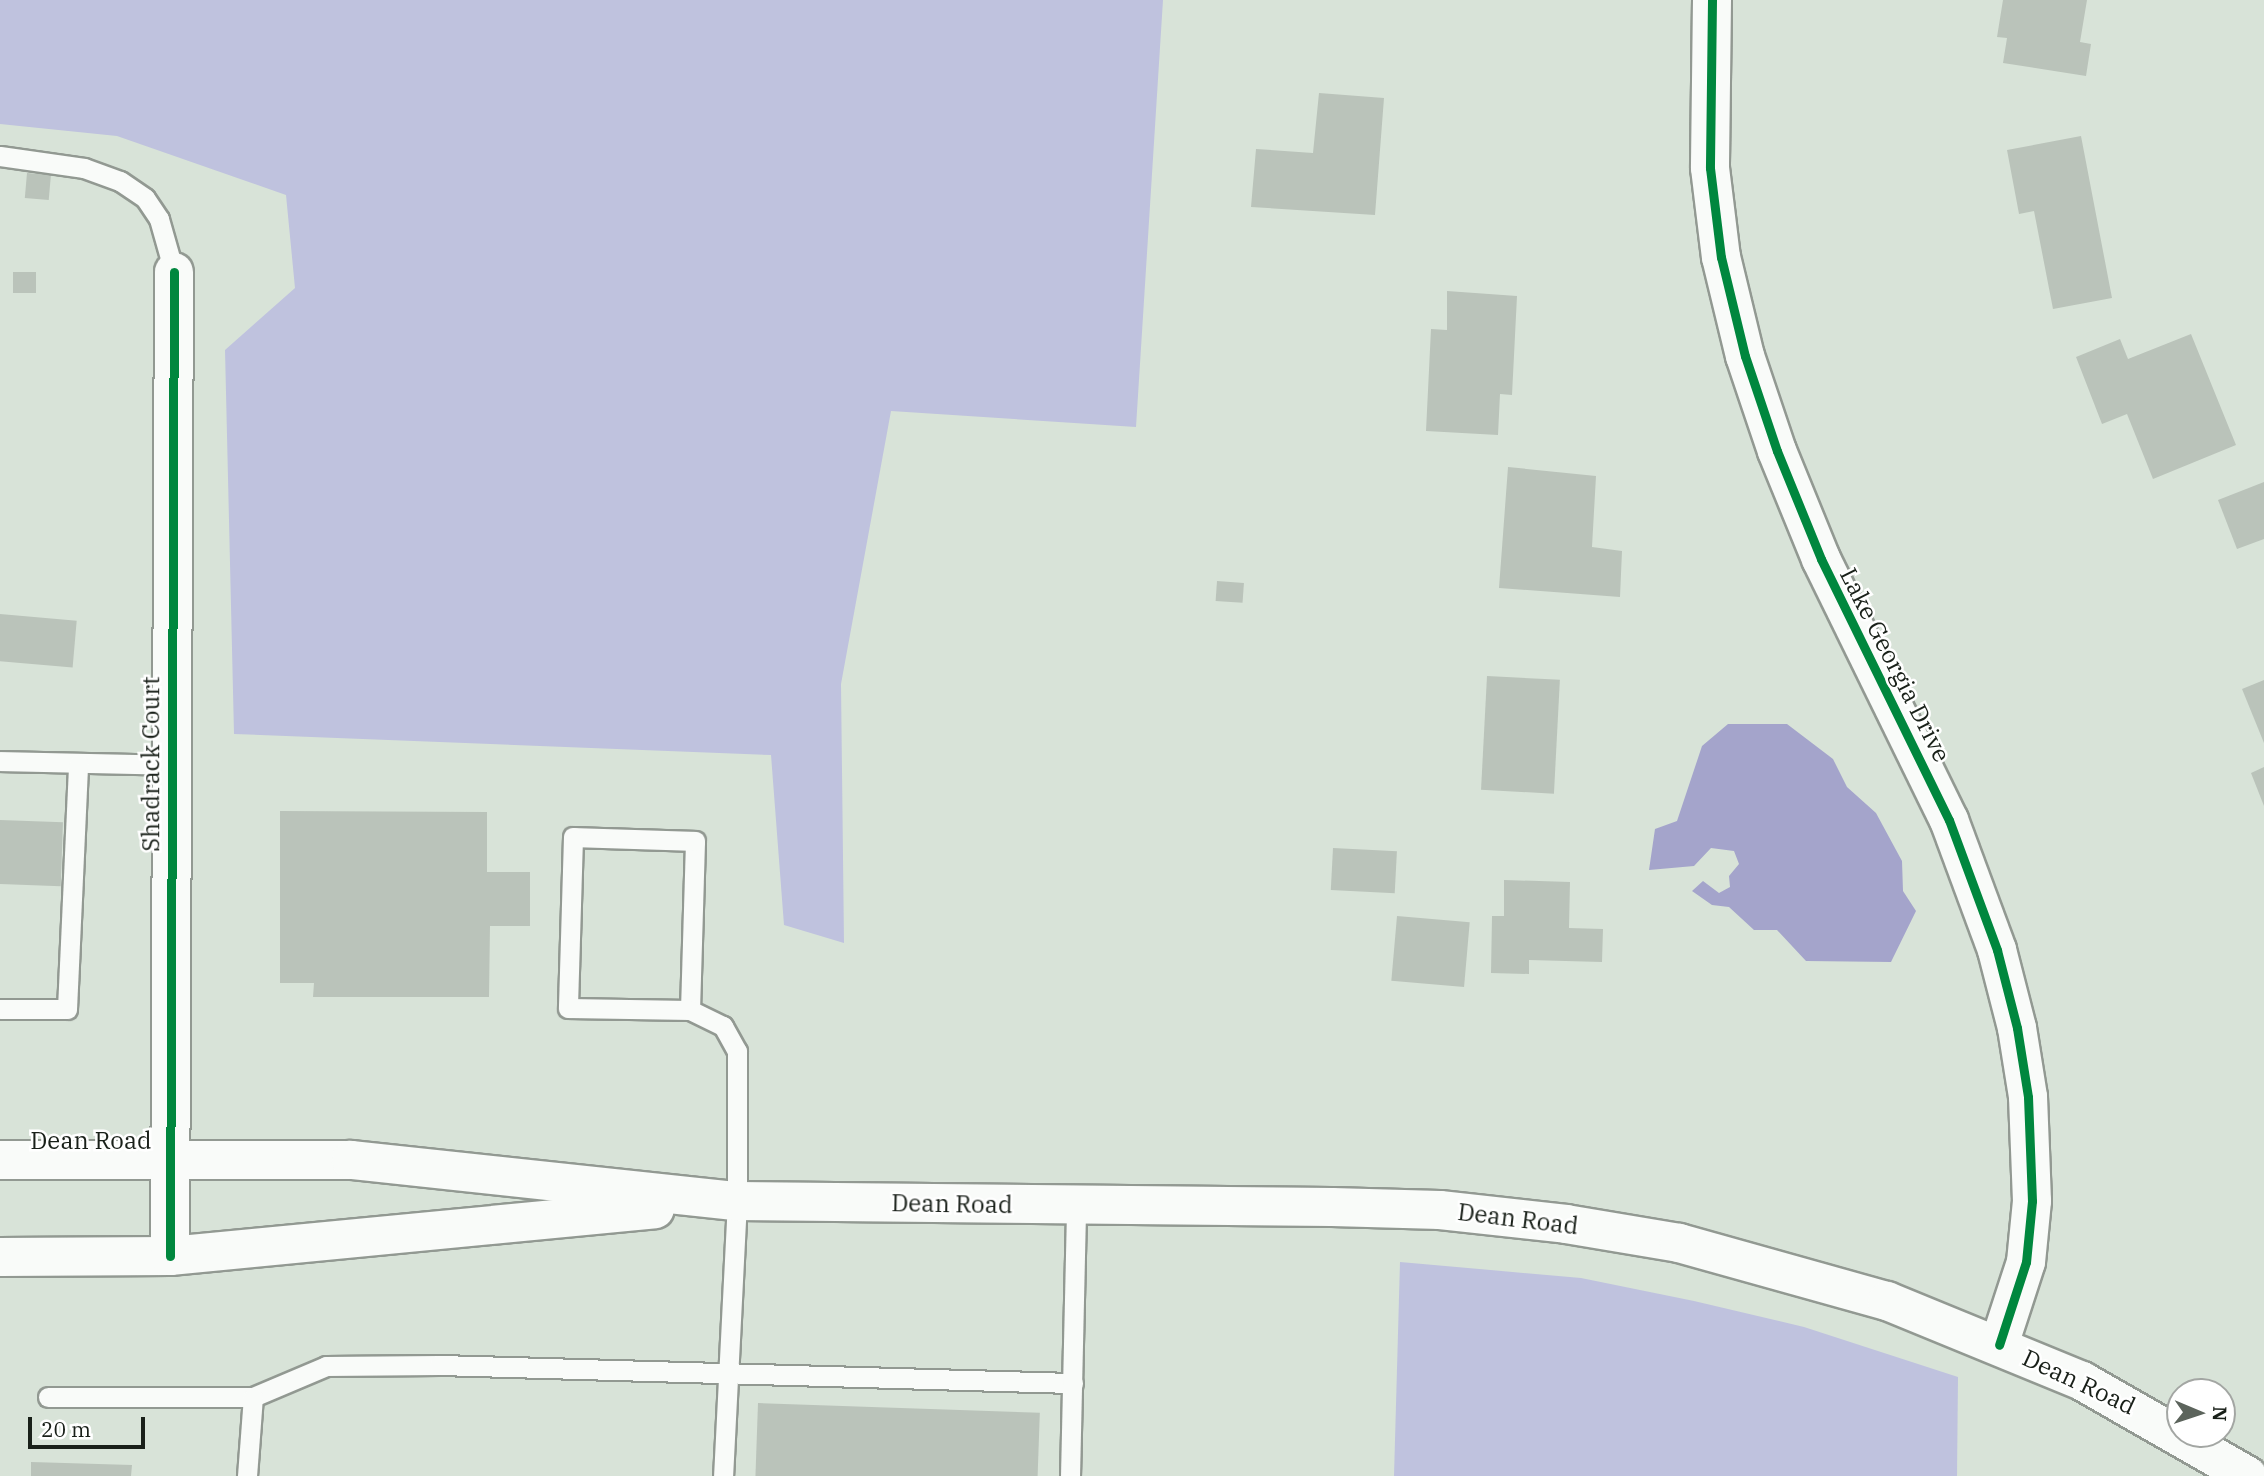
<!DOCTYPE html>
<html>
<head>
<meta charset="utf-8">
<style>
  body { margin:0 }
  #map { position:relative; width:2264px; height:1476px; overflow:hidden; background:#d8e3d8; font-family:"IBM Plex Serif",serif }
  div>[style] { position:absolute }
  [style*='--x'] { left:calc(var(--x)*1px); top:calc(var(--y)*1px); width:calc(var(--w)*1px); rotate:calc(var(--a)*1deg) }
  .green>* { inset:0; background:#bfc2de }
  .water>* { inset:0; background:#a4a4cb }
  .building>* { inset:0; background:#bac3ba; transform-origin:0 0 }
  .roads { filter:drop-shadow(2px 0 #929992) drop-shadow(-2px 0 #929992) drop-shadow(0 2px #929992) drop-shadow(0 -2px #929992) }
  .lane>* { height:19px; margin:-9.5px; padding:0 9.5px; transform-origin:9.5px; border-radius:9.5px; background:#f9fbf9 }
  .street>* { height:38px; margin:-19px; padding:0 19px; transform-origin:19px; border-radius:19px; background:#f9fbf9 }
  .secondary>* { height:38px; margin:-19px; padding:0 19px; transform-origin:19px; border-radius:19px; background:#f9fbf9 }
  .cycleway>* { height:9px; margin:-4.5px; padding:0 4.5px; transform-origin:4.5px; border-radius:4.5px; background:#00873e }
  span { translate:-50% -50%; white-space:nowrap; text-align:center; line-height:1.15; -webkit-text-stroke:5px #fff; paint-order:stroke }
  .street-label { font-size:24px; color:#192019 }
  .north { position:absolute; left:2166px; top:1378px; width:70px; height:70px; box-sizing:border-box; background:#fff; border:2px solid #a3a6a3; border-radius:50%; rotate:92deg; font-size:19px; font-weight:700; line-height:28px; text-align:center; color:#192019 }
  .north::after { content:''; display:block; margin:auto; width:24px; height:32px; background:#5c645c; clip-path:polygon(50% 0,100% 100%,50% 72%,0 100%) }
  .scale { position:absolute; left:28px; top:1417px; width:117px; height:32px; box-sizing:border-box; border:4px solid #192019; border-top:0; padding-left:9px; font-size:21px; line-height:24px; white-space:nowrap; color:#192019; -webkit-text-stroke:5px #fff; paint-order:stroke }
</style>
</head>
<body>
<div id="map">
  <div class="green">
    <i style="clip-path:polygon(0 0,1163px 0,1136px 427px,891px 411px,841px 684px,844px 943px,784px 925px,771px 755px,234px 734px,225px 350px,295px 288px,286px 195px,117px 136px,0 124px)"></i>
    <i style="clip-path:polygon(1400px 1262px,1581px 1278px,1694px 1301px,1804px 1327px,1958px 1377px,1957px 1476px,1394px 1476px)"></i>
  </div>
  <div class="water">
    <i style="clip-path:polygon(1728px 724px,1787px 724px,1833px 759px,1847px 787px,1876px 813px,1902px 861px,1903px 891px,1916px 911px,1891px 962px,1806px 961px,1777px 930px,1754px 930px,1729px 907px,1712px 905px,1692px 891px,1703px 881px,1719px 893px,1730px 887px,1729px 876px,1739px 864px,1734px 851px,1711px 848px,1694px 866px,1649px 870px,1655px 829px,1677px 821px,1702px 746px)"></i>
  </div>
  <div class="building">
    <i style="clip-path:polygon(2003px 0,2087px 0,2080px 42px,2091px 44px,2086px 76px,2003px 63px,2007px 38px,1997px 37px)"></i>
    <i style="clip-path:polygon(1319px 93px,1384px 98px,1375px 215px,1251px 207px,1256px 149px,1313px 153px)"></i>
    <i style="clip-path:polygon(2081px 136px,2112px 298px,2053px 309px,2034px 211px,2019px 214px,2007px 150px)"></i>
    <i style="left:27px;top:173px;width:24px;height:25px;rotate:5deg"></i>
    <i style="left:36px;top:272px;width:21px;height:23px;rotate:90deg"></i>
    <i style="clip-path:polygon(1447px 291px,1517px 296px,1512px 395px,1500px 394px,1498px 435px,1426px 431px,1431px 329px,1447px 330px)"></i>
    <i style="clip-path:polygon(2191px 334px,2236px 445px,2153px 479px,2127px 414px,2102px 424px,2076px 357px,2120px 339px,2128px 359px)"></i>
    <i style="clip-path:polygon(1508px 467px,1596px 476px,1592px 547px,1622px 551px,1620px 597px,1499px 588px)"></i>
    <i style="clip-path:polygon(2264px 482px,2264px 539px,2237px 549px,2218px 500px)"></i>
    <i style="left:1217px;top:581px;width:27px;height:20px;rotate:4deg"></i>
    <i style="left:0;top:614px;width:77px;height:47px;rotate:5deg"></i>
    <i style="left:1487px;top:676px;width:73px;height:114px;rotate:3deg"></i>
    <i style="clip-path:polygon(2264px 680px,2264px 743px,2242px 689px)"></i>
    <i style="clip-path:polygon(2264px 767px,2264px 806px,2251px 773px)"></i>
    <i style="clip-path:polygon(280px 811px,487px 812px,487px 872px,530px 872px,530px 926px,490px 926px,489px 997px,313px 997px,314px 983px,280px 983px)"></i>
    <i style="left:0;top:820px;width:63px;height:64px;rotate:2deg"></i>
    <i style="left:1333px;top:848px;width:64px;height:42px;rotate:3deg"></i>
    <i style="clip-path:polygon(1504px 880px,1570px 882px,1569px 928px,1603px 929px,1602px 962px,1529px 960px,1529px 974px,1491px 973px,1492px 916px,1504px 916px)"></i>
    <i style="left:1397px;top:916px;width:73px;height:65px;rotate:5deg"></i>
    <i style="left:758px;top:1403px;width:282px;height:73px;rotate:2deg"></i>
    <i style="clip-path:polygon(31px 1462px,132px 1465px,131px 1476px,31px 1476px)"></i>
  </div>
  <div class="roads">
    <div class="lane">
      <i style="--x:0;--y:156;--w:85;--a:8.1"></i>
      <i style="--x:84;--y:168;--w:38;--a:20"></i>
      <i style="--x:120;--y:181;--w:30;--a:34"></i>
      <i style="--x:145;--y:198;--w:25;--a:56"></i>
      <i style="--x:159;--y:219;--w:55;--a:74.2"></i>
      <i style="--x:0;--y:761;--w:171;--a:1.3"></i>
      <i style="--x:0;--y:1009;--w:67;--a:0"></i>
      <i style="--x:67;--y:1009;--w:245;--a:-87.4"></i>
      <i style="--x:690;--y:1010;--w:169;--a:-88.3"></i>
      <i style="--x:695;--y:841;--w:122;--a:-178.1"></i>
      <i style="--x:573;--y:837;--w:171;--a:91.7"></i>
      <i style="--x:568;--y:1008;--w:122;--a:0.9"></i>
      <i style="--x:690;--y:1010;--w:37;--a:26"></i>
      <i style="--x:723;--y:1026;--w:29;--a:61"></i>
      <i style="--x:737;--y:1051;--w:150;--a:90"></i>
      <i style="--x:737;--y:1201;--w:275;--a:92.9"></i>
      <i style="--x:48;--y:1397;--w:205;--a:0"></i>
      <i style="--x:253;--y:1397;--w:79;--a:-23"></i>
      <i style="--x:326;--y:1366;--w:113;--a:-0.5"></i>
      <i style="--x:439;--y:1365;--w:634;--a:1.63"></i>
      <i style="--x:247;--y:1476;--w:79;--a:-85.7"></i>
      <i style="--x:1070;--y:1476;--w:271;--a:-88.7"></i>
    </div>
    <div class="street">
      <i style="--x:170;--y:1256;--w:984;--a:-89.77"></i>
    </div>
    <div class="secondary">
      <i style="--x:1712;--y:0;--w:168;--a:90.7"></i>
      <i style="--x:1710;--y:168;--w:90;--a:83"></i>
      <i style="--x:1721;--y:257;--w:102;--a:76.4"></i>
      <i style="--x:1745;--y:356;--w:100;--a:71.4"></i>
      <i style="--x:1777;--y:451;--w:117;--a:67.8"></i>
      <i style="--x:1821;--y:559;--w:291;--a:63.9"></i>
      <i style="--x:1949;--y:820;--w:139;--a:69.7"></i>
      <i style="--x:1997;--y:950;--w:81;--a:75.6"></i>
      <i style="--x:2017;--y:1028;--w:70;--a:80.9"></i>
      <i style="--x:2028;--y:1097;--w:104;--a:87.8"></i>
      <i style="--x:2032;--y:1201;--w:61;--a:95.6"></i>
      <i style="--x:2026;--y:1262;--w:87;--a:108"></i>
      <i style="--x:0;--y:1160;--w:351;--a:0"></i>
      <i style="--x:351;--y:1160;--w:388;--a:6.1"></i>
      <i style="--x:737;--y:1201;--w:595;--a:0.58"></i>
      <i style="--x:1332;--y:1207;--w:108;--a:1.6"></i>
      <i style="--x:1440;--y:1210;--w:127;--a:6.3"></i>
      <i style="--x:1566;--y:1224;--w:115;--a:9.5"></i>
      <i style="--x:1679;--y:1243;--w:216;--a:15.6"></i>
      <i style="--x:1887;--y:1301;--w:211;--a:22.3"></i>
      <i style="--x:2082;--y:1381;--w:191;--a:29.8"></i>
      <i style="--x:0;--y:1257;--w:170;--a:-0.3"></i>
      <i style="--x:170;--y:1256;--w:487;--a:-5.5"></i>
    </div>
  </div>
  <div class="cycleway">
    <i style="--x:1712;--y:0;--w:168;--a:90.7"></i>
    <i style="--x:1710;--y:168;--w:90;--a:83"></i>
    <i style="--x:1721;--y:257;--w:102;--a:76.4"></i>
    <i style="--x:1745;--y:356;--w:100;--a:71.4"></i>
    <i style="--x:1777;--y:451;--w:117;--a:67.8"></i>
    <i style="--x:1821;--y:559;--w:291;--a:63.9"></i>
    <i style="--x:1949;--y:820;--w:139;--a:69.7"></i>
    <i style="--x:1997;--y:950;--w:81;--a:75.6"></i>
    <i style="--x:2017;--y:1028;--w:70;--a:80.9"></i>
    <i style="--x:2028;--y:1097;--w:104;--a:87.8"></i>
    <i style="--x:2032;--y:1201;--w:61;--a:95.6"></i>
    <i style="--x:2026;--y:1262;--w:87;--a:108"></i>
    <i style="--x:170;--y:1256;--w:984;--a:-89.77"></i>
  </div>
  <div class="street-label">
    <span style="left:1895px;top:665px;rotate:63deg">Lake Georgia Drive</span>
    <span style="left:151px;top:764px;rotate:-90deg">Shadrack Court</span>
    <span style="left:91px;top:1141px">Dean Road</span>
    <span style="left:952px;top:1204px;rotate:1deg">Dean Road</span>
    <span style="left:1518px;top:1219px;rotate:7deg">Dean Road</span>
    <span style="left:2079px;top:1382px;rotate:25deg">Dean Road</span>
  </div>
  <div class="north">N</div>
  <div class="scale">20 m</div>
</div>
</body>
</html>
